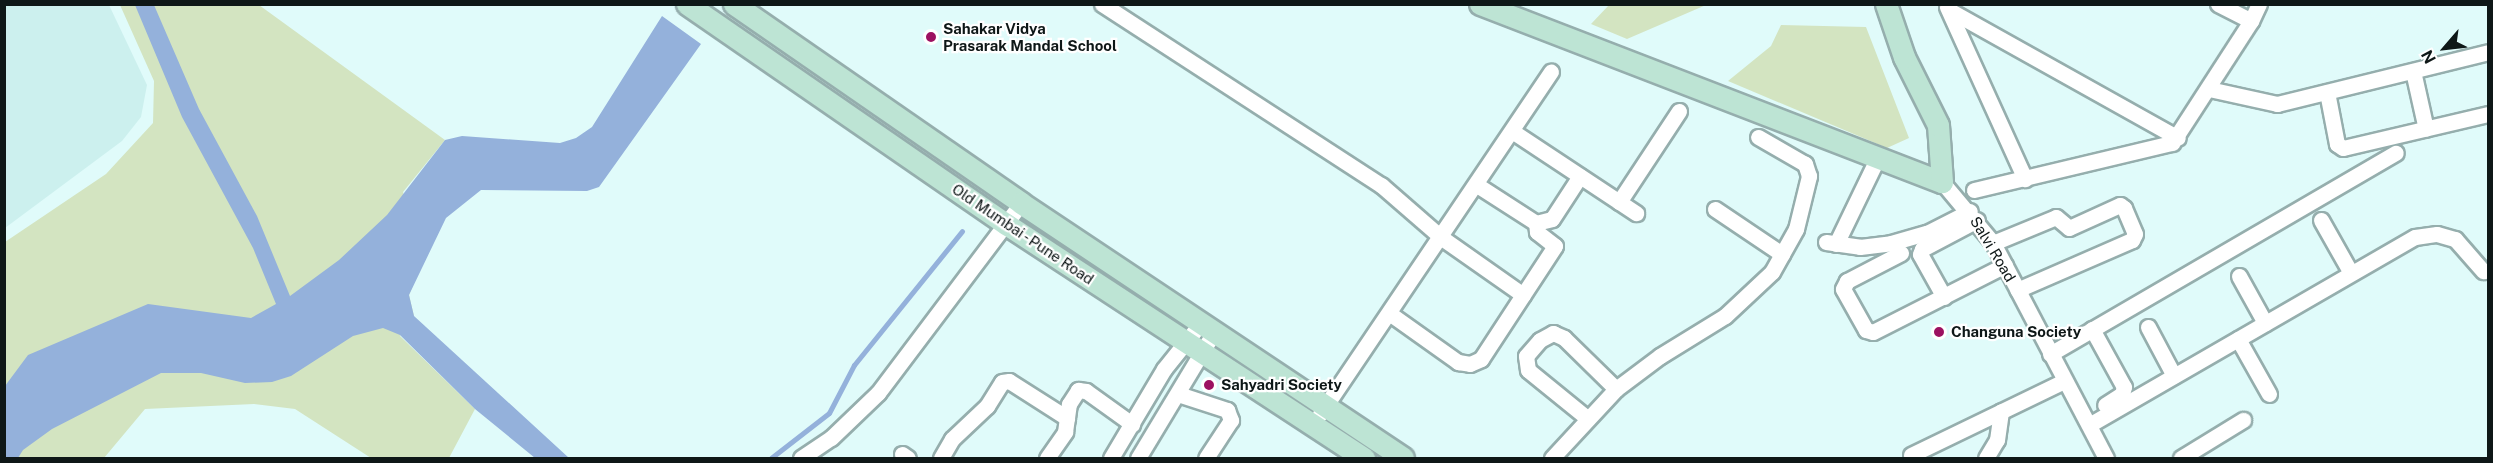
<!DOCTYPE html>
<html>
<head>
<meta charset="utf-8">
<style>
  body { margin:0 }
  #map { position:relative; width:2493px; height:463px; overflow:hidden; background:#e0fbfa; font-family:"Public Sans",sans-serif }
  div>[style] { position:absolute }
  [style*='--x'] { left:calc(var(--x)*1px); top:calc(var(--y)*1px); width:calc(var(--w)*1px); rotate:calc(var(--a)*1deg) }
  .built>* { inset:0; background:#ccf0ee }
  .green>* { inset:0; background:#d3e4c1 }
  .water>* { inset:0; background:#94b1db }
  .stream>* { height:5px; margin:-2.5px; padding:0 2.5px; transform-origin:2.5px; border-radius:2.5px; background:#94b1db }
  .roads { filter:drop-shadow(2px 0 #95aead) drop-shadow(-2px 0 #95aead) drop-shadow(0 2px #95aead) drop-shadow(0 -2px #95aead) }
  .street>* { height:15px; margin:-7.5px; padding:0 7.5px; transform-origin:7.5px; border-radius:7.5px; background:#fff }
  .secondary>* { height:21px; margin:-10.5px; padding:0 10.5px; transform-origin:10.5px; border-radius:10.5px; background:#bde4d4 }
  .dots>* { width:16px; height:16px; translate:-50% -50%; box-sizing:border-box; border:3px solid #fff; border-radius:50% }
  span { translate:-50% -50%; white-space:nowrap; text-align:center; line-height:1.15; -webkit-text-stroke:4.5px #fff; paint-order:stroke }
  .poi-label { font-size:15px; color:#0e1717; font-weight:700 }
  .left { translate:0 -50%; text-align:left }
  .street-label { font-size:15px; color:#0e1717 }
  .frame { position:absolute; inset:0; border:6px solid #0e1717; pointer-events:none }
  .north { position:absolute; left:2415px; top:18px; width:60px; height:60px; -webkit-text-stroke:4px #fff; paint-order:stroke; rotate:242deg; font-size:16px; font-weight:700; line-height:24px; text-align:center; color:#0e1717 }
  .north::after { content:''; display:block; margin:auto; width:21px; height:27px; background:#0e1717; clip-path:polygon(50% 0,100% 100%,50% 72%,0 100%) }
</style>
</head>
<body>
<div id="map">
  <div class="built">
    <i style="clip-path:polygon(5px 4px,109px 5px,147px 85px,141px 117px,122px 141px,5px 228px)"></i>
  </div>
  <div class="green">
    <i style="clip-path:polygon(120px 5px,259px 5px,445px 140px,403px 192px,425px 257px,409px 295px,414px 316px,400px 336px,475px 409px,449px 458px,371px 458px,295px 409px,254px 404px,145px 409px,104px 458px,5px 458px,5px 242px,106px 174px,153px 123px,154px 81px)"></i>
    <i style="clip-path:polygon(1609px 5px,1609px 4px,1706px 5px,1627px 39px,1591px 24px)"></i>
    <i style="clip-path:polygon(1781px 25px,1866px 27px,1909px 138px,1887px 148px,1728px 81px,1771px 46px)"></i>
  </div>
  <div class="water">
    <i style="clip-path:polygon(135px 5px,154px 5px,199px 109px,257px 216px,290px 296px,339px 260px,387px 215px,445px 140px,462px 136px,560px 143px,576px 138px,592px 127px,662px 16px,701px 44px,599px 187px,587px 191px,481px 190px,446px 218px,409px 295px,414px 316px,569px 458px,535px 458px,475px 409px,400px 335px,383px 328px,353px 336px,291px 376px,272px 382px,245px 383px,201px 373px,161px 373px,52px 429px,23px 450px,18px 458px,5px 458px,5px 386px,28px 355px,148px 304px,251px 318px,276px 304px,253px 248px,182px 117px)"></i>
  </div>
  <div class="stream">
    <i style="--x:771;--y:458;--w:73;--a:-37.8"></i>
    <i style="--x:829;--y:413;--w:54;--a:-62.5"></i>
    <i style="--x:854;--y:365;--w:172;--a:-51.1"></i>
  </div>
  <div class="roads">
    <div class="street">
      <i style="--x:1102;--y:4;--w:333;--a:33"></i>
      <i style="--x:1381;--y:185;--w:81;--a:41"></i>
      <i style="--x:1442;--y:238;--w:99;--a:35.1"></i>
      <i style="--x:2218;--y:4;--w:37;--a:27"></i>
      <i style="--x:2251;--y:21;--w:19;--a:-65"></i>
      <i style="--x:1947;--y:7;--w:189;--a:65.6"></i>
      <i style="--x:1949;--y:10;--w:262;--a:29.2"></i>
      <i style="--x:2413;--y:71;--w:59;--a:77.4"></i>
      <i style="--x:2209;--y:89;--w:70;--a:12.4"></i>
      <i style="--x:2277;--y:104;--w:217;--a:-13.8"></i>
      <i style="--x:2327;--y:92;--w:53;--a:79.1"></i>
      <i style="--x:2337;--y:144;--w:7;--a:34"></i>
      <i style="--x:2343;--y:148;--w:149;--a:-13.2"></i>
      <i style="--x:1512;--y:131;--w:149;--a:33.5"></i>
      <i style="--x:1942;--y:182;--w:80;--a:50.1"></i>
      <i style="--x:1993;--y:243;--w:243;--a:62.3"></i>
      <i style="--x:1974;--y:190;--w:204;--a:-13.4"></i>
      <i style="--x:2172;--y:143;--w:145;--a:-57.1"></i>
      <i style="--x:1619;--y:202;--w:109;--a:-56.6"></i>
      <i style="--x:1715;--y:209;--w:81;--a:33.9"></i>
      <i style="--x:2321;--y:220;--w:61;--a:60.5"></i>
      <i style="--x:1536;--y:223;--w:16;--a:-14"></i>
      <i style="--x:1552;--y:219;--w:51;--a:-56.9"></i>
      <i style="--x:1826;--y:242;--w:34;--a:8"></i>
      <i style="--x:1860;--y:247;--w:31;--a:-7"></i>
      <i style="--x:1891;--y:243;--w:37;--a:-16"></i>
      <i style="--x:1927;--y:233;--w:48;--a:-27.1"></i>
      <i style="--x:1993;--y:243;--w:68;--a:-22.4"></i>
      <i style="--x:2056;--y:217;--w:17;--a:40"></i>
      <i style="--x:2069;--y:228;--w:56;--a:-24.3"></i>
      <i style="--x:2120;--y:205;--w:5;--a:37"></i>
      <i style="--x:2124;--y:208;--w:28;--a:67"></i>
      <i style="--x:2135;--y:234;--w:7;--a:117"></i>
      <i style="--x:2132;--y:240;--w:125;--a:156.5"></i>
      <i style="--x:1836;--y:244;--w:94;--a:-64.2"></i>
      <i style="--x:1901;--y:253;--w:61;--a:152.6"></i>
      <i style="--x:1847;--y:281;--w:9;--a:117"></i>
      <i style="--x:1843;--y:289;--w:47;--a:60.7"></i>
      <i style="--x:1866;--y:330;--w:7;--a:16"></i>
      <i style="--x:1873;--y:332;--w:148;--a:-26.9"></i>
      <i style="--x:2239;--y:276;--w:54;--a:61"></i>
      <i style="--x:1944;--y:297;--w:49;--a:-119.2"></i>
      <i style="--x:1920;--y:254;--w:5;--a:-68"></i>
      <i style="--x:1922;--y:249;--w:62;--a:-27.8"></i>
      <i style="--x:1389;--y:313;--w:85;--a:35.4"></i>
      <i style="--x:1458;--y:362;--w:12;--a:9"></i>
      <i style="--x:1470;--y:364;--w:12;--a:-24"></i>
      <i style="--x:1481;--y:359;--w:135;--a:-56.8"></i>
      <i style="--x:1555;--y:246;--w:23;--a:-142"></i>
      <i style="--x:1537;--y:232;--w:9;--a:-96"></i>
      <i style="--x:1536;--y:223;--w:70;--a:-147.2"></i>
      <i style="--x:2148;--y:327;--w:55;--a:62"></i>
      <i style="--x:2092;--y:329;--w:66;--a:61.1"></i>
      <i style="--x:2124;--y:387;--w:7;--a:106"></i>
      <i style="--x:2122;--y:394;--w:20;--a:147"></i>
      <i style="--x:2238;--y:339;--w:63;--a:60.6"></i>
      <i style="--x:2050;--y:354;--w:400;--a:-30.2"></i>
      <i style="--x:1178;--y:394;--w:52;--a:18.1"></i>
      <i style="--x:1227;--y:410;--w:11;--a:68"></i>
      <i style="--x:1231;--y:420;--w:45;--a:123.3"></i>
      <i style="--x:1320;--y:414;--w:413;--a:-56"></i>
      <i style="--x:1587;--y:418;--w:76;--a:-140.9"></i>
      <i style="--x:1528;--y:370;--w:14;--a:-98"></i>
      <i style="--x:1526;--y:356;--w:21;--a:-49"></i>
      <i style="--x:1540;--y:340;--w:15;--a:-28"></i>
      <i style="--x:1553;--y:333;--w:12;--a:24"></i>
      <i style="--x:1564;--y:338;--w:73;--a:44.4"></i>
      <i style="--x:2089;--y:425;--w:376;--a:-30"></i>
      <i style="--x:2415;--y:237;--w:22;--a:-8"></i>
      <i style="--x:2437;--y:234;--w:19;--a:16"></i>
      <i style="--x:2455;--y:239;--w:43;--a:48.8"></i>
      <i style="--x:902;--y:454;--w:7;--a:34"></i>
      <i style="--x:1911;--y:455;--w:170;--a:-25.8"></i>
      <i style="--x:801;--y:458;--w:36;--a:-34"></i>
      <i style="--x:831;--y:438;--w:65;--a:-43.8"></i>
      <i style="--x:878;--y:393;--w:238;--a:-53"></i>
      <i style="--x:941;--y:458;--w:22;--a:-60"></i>
      <i style="--x:952;--y:439;--w:48;--a:-43.3"></i>
      <i style="--x:987;--y:406;--w:28;--a:-58"></i>
      <i style="--x:1002;--y:382;--w:7;--a:-8"></i>
      <i style="--x:1009;--y:381;--w:69;--a:32.5"></i>
      <i style="--x:1047;--y:458;--w:32;--a:-55"></i>
      <i style="--x:1065;--y:432;--w:28;--a:-82"></i>
      <i style="--x:1069;--y:404;--w:17;--a:-57"></i>
      <i style="--x:1078;--y:390;--w:8;--a:7"></i>
      <i style="--x:1086;--y:391;--w:57;--a:35.7"></i>
      <i style="--x:1111;--y:458;--w:104;--a:-59.2"></i>
      <i style="--x:1164;--y:369;--w:59;--a:-51.2"></i>
      <i style="--x:1138;--y:458;--w:147;--a:-58.9"></i>
      <i style="--x:1552;--y:458;--w:94;--a:-47.2"></i>
      <i style="--x:1616;--y:389;--w:55;--a:-36.9"></i>
      <i style="--x:1660;--y:356;--w:76;--a:-31.6"></i>
      <i style="--x:1725;--y:316;--w:64;--a:-43.1"></i>
      <i style="--x:1772;--y:272;--w:49;--a:-60.8"></i>
      <i style="--x:1796;--y:229;--w:55;--a:-76.2"></i>
      <i style="--x:1809;--y:176;--w:13;--a:-108"></i>
      <i style="--x:1805;--y:164;--w:54;--a:-150.1"></i>
      <i style="--x:1986;--y:458;--w:21;--a:-59"></i>
      <i style="--x:1997;--y:440;--w:29;--a:-82"></i>
      <i style="--x:2181;--y:458;--w:73;--a:-31.5"></i>
    </div>
    <div class="secondary">
      <i style="--x:687;--y:4;--w:388;--a:34.6"></i>
      <i style="--x:1006;--y:224;--w:428;--a:33.2"></i>
      <i style="--x:734;--y:4;--w:349;--a:34.7"></i>
      <i style="--x:1021;--y:203;--w:459;--a:33.7"></i>
      <i style="--x:1480;--y:4;--w:495;--a:21.1"></i>
      <i style="--x:1942;--y:182;--w:57;--a:-94"></i>
      <i style="--x:1938;--y:125;--w:76;--a:-116.6"></i>
      <i style="--x:1904;--y:57;--w:56;--a:-108.8"></i>
    </div>
  </div>
  <div class="dots">
    <i style="left:931px;top:37px;background:#9c1161"></i>
    <i style="left:1939px;top:332px;background:#9c1161"></i>
    <i style="left:1209px;top:385px;background:#9c1161"></i>
  </div>
  <div class="poi-label">
    <span class="left" style="left:943px;top:37px">Sahakar Vidya<br>Prasarak Mandal School</span>
    <span class="left" style="left:1951px;top:332px">Changuna Society</span>
    <span class="left" style="left:1221px;top:385px">Sahyadri Society</span>
  </div>
  <div class="street-label">
    <span style="left:1023px;top:234px;rotate:34deg">Old Mumbai - Pune Road</span>
    <span style="left:1993px;top:249px;rotate:59deg">Salvi Road</span>
  </div>
  <div class="frame"></div>
  <div class="north">N</div>
</div>
</body>
</html>
